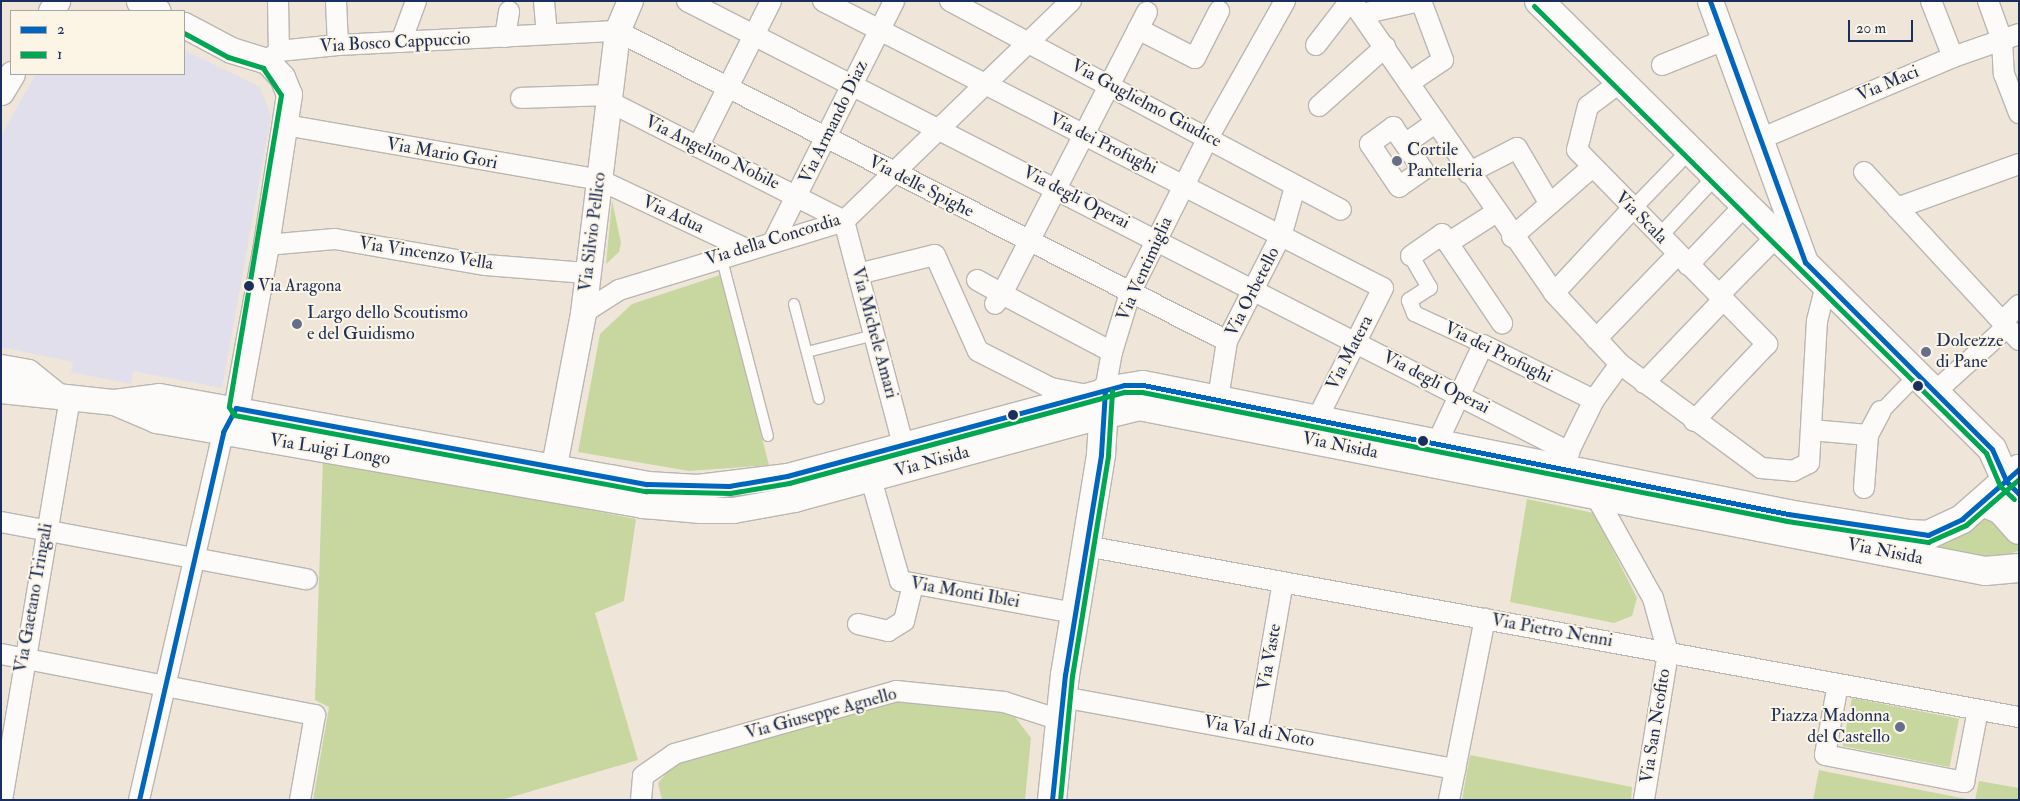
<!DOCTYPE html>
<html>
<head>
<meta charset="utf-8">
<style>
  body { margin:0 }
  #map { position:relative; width:2020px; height:801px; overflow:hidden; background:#efe6d9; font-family:"IM FELL Double Pica",serif }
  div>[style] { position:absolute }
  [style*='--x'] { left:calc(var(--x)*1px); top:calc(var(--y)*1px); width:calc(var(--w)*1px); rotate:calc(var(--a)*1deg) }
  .built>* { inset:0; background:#e0dfeb }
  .green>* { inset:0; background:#c8d7a0; transform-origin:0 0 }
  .roads { filter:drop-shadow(1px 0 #bab6b2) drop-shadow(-1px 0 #bab6b2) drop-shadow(0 1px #bab6b2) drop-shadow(0 -1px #bab6b2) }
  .service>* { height:10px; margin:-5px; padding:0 5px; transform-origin:5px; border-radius:5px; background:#fdfbf9 }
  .pedestrian>* { height:15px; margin:-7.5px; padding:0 7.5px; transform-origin:7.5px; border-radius:7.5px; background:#fdfbf9 }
  .minor>* { height:20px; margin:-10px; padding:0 10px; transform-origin:10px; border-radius:10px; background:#fdfbf9 }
  .tertiary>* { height:25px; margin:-12.5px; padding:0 12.5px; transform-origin:12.5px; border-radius:12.5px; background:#fdfbf9 }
  .secondary>* { height:28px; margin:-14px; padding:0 14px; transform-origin:14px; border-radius:14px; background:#fdfbf9 }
  .bus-1>* { height:5px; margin:-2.5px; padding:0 2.5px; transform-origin:2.5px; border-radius:2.5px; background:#0065bd }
  .bus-2>* { height:5px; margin:-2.5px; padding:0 2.5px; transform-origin:2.5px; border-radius:2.5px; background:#00a651 }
  .dots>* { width:14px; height:14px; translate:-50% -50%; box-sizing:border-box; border:2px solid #fcf5e5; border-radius:50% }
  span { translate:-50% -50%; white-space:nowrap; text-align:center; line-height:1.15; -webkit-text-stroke:4px #fcf5e5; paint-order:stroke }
  .bus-label { font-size:17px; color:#1b2f5e }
  .left { translate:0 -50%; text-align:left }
  .street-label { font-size:18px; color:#1b2f5e }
  .poi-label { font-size:18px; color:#1b2f5e }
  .right { translate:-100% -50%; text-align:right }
  .frame { position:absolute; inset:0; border:2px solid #1b2f5e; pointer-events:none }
  .legend { position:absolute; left:10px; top:10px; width:175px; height:65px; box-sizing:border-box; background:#fcf5e5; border:1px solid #a2a6af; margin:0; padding:6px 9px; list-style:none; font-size:15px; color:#1b2f5e }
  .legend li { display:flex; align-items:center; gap:10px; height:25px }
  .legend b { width:25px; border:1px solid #a2a6af }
  .scale { position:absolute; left:1848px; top:20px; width:65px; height:22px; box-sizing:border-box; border:2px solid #1b2f5e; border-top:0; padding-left:6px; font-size:15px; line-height:18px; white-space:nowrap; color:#1b2f5e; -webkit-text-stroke:4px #fcf5e5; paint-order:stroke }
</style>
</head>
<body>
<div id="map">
  <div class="built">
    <i style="clip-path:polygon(184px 50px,260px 87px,271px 116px,222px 388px,133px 371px,131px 384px,71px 372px,73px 362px,1px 347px,1px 136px,36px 74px,184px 74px)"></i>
  </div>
  <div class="green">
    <i style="clip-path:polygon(612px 200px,621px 243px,619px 252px,606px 264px)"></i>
    <i style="clip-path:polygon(720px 275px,769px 465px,689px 471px,578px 452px,600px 334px,632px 304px)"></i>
    <i style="clip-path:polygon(323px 458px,636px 519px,624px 601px,595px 613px,638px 760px,501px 800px,313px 800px,329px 707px,315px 700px)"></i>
    <i style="clip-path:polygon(1527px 499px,1594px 513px,1637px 598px,1632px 616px,1614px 623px,1510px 602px)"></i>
    <i style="clip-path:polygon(1993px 516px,2018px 543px,2018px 551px,1994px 559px,1934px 549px,1935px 543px)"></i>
    <i style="left:1852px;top:698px;width:109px;height:49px;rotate:11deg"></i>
    <i style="clip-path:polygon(897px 700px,1012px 713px,1031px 738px,1025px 800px,662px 800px,658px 783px,678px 759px)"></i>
    <i style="clip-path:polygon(1470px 755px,1632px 787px,1631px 800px,1462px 800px)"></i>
    <i style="clip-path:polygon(1819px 770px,1828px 772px,1972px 800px,1813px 800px)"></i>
    <i style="clip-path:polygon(1979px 781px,2019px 788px,2019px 800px,1975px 800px)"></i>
  </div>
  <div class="roads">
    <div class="service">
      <i style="--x:721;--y:256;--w:186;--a:75.4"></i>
      <i style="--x:794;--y:304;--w:98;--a:75.3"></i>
      <i style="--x:807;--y:352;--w:69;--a:-14.2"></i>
    </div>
    <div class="pedestrian">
      <i style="--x:1632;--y:209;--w:79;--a:-46"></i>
      <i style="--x:1659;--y:236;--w:79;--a:-47"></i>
      <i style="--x:1411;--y:256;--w:36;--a:60"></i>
      <i style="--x:1429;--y:287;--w:24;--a:147"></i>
      <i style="--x:1409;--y:300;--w:14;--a:69"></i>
      <i style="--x:1414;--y:313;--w:76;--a:24.9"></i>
      <i style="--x:1881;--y:411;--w:50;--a:-45.8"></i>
    </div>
    <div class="minor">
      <i style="--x:278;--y:1;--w:50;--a:88.9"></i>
      <i style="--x:336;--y:1;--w:44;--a:87.4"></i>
      <i style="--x:544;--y:1;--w:33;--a:85"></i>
      <i style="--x:687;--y:1;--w:991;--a:27.08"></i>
      <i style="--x:823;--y:1;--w:629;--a:27.14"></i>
      <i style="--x:1383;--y:288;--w:147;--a:116.7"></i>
      <i style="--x:950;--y:1;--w:443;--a:28.1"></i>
      <i style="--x:1352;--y:1;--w:355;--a:55.3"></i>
      <i style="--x:1554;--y:293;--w:97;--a:47.1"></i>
      <i style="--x:1620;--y:364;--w:175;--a:36.4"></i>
      <i style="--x:1761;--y:468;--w:32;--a:5"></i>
      <i style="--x:1793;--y:471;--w:18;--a:-27"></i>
      <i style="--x:1809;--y:463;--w:142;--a:-86.8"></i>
      <i style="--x:1817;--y:321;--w:36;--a:-76"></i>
      <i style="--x:1931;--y:1;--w:60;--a:68.6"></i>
      <i style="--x:1988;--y:1;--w:41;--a:70.3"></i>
      <i style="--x:2002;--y:40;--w:34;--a:87"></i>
      <i style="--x:2004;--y:74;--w:42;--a:69"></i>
      <i style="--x:1362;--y:14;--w:58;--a:-12.8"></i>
      <i style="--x:1138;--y:29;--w:64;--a:27"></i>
      <i style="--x:1195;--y:58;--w:53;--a:-62.9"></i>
      <i style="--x:505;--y:37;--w:26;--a:-81"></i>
      <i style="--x:401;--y:42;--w:44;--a:-69.9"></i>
      <i style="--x:1316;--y:45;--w:56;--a:-52.3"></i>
      <i style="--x:267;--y:61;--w:16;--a:-40"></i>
      <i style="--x:279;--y:51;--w:59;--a:-5.8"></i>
      <i style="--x:338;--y:45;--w:279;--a:-2.9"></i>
      <i style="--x:617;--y:31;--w:684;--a:26.94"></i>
      <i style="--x:1662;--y:65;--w:67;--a:-22"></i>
      <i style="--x:1409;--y:83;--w:41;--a:-34.1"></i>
      <i style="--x:1443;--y:60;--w:63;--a:-110.4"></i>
      <i style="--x:1619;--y:83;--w:39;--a:143"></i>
      <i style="--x:1588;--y:106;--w:45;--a:104"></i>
      <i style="--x:1577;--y:150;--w:272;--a:45.6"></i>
      <i style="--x:1767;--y:344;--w:106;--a:133.5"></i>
      <i style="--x:521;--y:98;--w:86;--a:-2"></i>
      <i style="--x:606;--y:100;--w:267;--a:26.9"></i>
      <i style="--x:844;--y:221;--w:231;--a:75.2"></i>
      <i style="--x:1319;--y:106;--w:89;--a:-41.8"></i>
      <i style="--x:286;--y:125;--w:319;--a:9.9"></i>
      <i style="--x:600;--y:180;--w:161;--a:25.3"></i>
      <i style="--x:1393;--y:127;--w:52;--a:55.1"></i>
      <i style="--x:1423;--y:170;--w:29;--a:145"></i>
      <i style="--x:1399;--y:187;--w:52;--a:-124"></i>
      <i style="--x:1370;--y:144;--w:29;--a:-36"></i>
      <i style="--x:1760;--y:139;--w:210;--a:-23"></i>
      <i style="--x:1953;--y:57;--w:70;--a:-19.2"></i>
      <i style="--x:1405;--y:144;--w:37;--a:-35"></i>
      <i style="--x:698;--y:147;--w:163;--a:-63.4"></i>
      <i style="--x:1864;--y:172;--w:229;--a:47.3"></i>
      <i style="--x:1468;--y:173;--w:55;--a:-27"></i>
      <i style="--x:1517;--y:148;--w:65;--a:59.5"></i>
      <i style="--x:1897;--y:208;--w:130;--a:-19.8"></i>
      <i style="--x:1512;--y:237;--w:105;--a:-41.1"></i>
      <i style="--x:773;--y:242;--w:270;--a:-63.3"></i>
      <i style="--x:1448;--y:243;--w:97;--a:56"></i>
      <i style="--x:266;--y:245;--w:69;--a:-5"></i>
      <i style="--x:335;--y:239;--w:153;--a:9.8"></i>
      <i style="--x:486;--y:265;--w:100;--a:4.6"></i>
      <i style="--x:1411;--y:256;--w:38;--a:-35"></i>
      <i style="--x:1442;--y:234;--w:11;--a:56"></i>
      <i style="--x:1448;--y:243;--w:56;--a:-32.6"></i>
      <i style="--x:1688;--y:265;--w:83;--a:-46.5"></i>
      <i style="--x:858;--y:274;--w:79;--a:-13.9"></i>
      <i style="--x:935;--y:255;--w:105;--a:65.9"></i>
      <i style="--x:978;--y:351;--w:82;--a:26.9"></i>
      <i style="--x:1051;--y:388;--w:37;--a:11"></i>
      <i style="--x:977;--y:280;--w:29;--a:29"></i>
      <i style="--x:1002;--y:294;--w:12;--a:125"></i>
      <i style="--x:1554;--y:293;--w:115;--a:-47.1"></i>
      <i style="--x:1719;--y:295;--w:83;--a:-45.5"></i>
      <i style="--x:583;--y:313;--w:43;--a:-32.6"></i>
      <i style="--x:619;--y:290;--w:235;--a:-17"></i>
      <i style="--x:844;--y:221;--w:316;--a:-44.1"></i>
      <i style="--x:2002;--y:322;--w:24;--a:-45"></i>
      <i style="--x:1596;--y:339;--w:118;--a:-46"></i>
      <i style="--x:1112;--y:352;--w:124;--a:-152.2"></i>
      <i style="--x:1002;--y:294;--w:317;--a:-62.8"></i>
      <i style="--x:1644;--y:383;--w:115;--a:-46.4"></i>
      <i style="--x:1105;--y:391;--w:40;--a:-80"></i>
      <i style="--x:1112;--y:352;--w:62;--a:-73"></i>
      <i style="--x:1130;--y:293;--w:176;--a:-63.3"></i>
      <i style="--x:1209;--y:136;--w:155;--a:-60.6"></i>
      <i style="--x:1935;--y:392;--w:97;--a:-42.1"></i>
      <i style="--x:1218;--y:399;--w:59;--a:-81.2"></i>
      <i style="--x:1227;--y:341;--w:121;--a:-63"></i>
      <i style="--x:1282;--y:233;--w:48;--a:-74.2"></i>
      <i style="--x:1811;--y:430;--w:57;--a:5"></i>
      <i style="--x:1438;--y:441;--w:106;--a:-64.9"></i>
      <i style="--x:1483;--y:345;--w:124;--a:26.4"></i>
      <i style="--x:1563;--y:463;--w:70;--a:-63.8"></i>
      <i style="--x:1594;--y:400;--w:44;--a:-54.2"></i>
      <i style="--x:871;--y:479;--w:106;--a:74.1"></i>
      <i style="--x:900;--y:581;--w:178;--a:10.4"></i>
      <i style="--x:1864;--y:488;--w:53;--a:-85.7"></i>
      <i style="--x:1868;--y:435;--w:27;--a:-62"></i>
      <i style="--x:1597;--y:498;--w:115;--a:60.8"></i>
      <i style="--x:1653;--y:598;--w:57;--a:74.7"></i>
      <i style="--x:1668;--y:653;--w:149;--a:99.3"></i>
      <i style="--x:1;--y:522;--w:311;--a:10.6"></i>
      <i style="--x:1086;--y:546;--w:949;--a:10.39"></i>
      <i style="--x:858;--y:624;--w:31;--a:13"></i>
      <i style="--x:888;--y:631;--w:19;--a:-32"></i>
      <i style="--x:904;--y:621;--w:38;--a:-76"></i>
      <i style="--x:1;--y:654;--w:320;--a:11"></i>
      <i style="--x:315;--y:715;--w:86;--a:100"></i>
      <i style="--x:1838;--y:684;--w:72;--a:100.4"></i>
      <i style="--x:1825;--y:755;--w:142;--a:11"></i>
      <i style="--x:1964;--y:782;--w:73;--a:-79"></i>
      <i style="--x:1062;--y:697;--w:400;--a:10.4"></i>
      <i style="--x:1257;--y:732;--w:152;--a:-80.2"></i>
      <i style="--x:2;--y:800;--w:410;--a:-80.4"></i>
      <i style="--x:139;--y:800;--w:377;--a:-77.1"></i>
      <i style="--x:641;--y:800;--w:24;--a:-85"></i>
      <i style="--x:643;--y:776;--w:38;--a:-35"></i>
      <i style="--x:674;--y:754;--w:231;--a:-15.8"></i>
      <i style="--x:896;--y:691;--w:109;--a:5.8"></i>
      <i style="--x:1004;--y:702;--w:59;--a:17.8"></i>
      <i style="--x:1449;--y:800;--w:185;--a:-78.8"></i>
    </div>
    <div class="tertiary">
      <i style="--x:139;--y:1;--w:21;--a:28"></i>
      <i style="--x:1710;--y:1;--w:278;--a:70"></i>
      <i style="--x:51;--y:11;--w:12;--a:-59"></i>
      <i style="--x:184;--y:25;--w:53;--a:28"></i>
      <i style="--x:231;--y:50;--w:38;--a:17"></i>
      <i style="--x:267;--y:61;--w:22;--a:47"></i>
      <i style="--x:282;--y:77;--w:18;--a:68"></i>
      <i style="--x:289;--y:94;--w:153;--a:98.7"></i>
      <i style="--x:266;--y:245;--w:166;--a:100.4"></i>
      <i style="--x:236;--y:408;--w:17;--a:118"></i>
      <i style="--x:1;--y:92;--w:21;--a:-59"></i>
      <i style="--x:1;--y:367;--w:27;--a:10"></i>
      <i style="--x:28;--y:372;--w:35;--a:39"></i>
      <i style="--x:1;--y:390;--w:114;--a:6.1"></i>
      <i style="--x:114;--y:402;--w:46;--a:23.2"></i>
      <i style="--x:156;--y:420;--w:493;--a:9.9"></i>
      <i style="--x:642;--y:505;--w:58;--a:4.9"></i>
      <i style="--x:700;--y:510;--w:33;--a:0"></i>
      <i style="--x:733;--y:510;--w:62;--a:-10.2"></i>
      <i style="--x:794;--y:499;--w:320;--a:-15.2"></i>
      <i style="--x:114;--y:402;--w:45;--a:-7.6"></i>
      <i style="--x:159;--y:396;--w:496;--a:10.2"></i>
      <i style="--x:647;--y:484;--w:50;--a:3.4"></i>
      <i style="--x:697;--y:487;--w:91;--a:-7"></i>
      <i style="--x:787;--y:476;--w:329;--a:-15"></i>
      <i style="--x:551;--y:481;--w:171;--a:-79.2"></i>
      <i style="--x:583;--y:313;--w:284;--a:-83.1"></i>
      <i style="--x:617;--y:31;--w:33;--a:-67"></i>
    </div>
    <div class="secondary">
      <i style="--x:1539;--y:1;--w:637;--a:44.68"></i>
      <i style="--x:1992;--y:449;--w:36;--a:66"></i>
      <i style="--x:2007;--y:482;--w:17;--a:45"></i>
      <i style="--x:1103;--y:415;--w:37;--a:-14"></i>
      <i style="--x:1139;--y:406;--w:862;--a:11.04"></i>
      <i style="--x:1985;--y:571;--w:34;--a:-5"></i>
      <i style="--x:1984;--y:503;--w:17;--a:21"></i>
      <i style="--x:2000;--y:509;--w:28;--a:48"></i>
      <i style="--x:1052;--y:800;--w:126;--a:-84.1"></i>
      <i style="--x:1065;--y:675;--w:224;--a:-80.7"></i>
      <i style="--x:1101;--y:454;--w:63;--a:-86.4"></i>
      <i style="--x:1105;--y:391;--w:38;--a:-9"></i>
      <i style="--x:1143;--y:385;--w:658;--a:11.31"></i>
      <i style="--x:1788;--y:514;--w:123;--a:9.4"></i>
      <i style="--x:1909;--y:534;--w:19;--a:3"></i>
      <i style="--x:1928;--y:535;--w:38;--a:-25"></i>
      <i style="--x:1962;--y:519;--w:76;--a:-41.3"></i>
    </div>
  </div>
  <div class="bus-1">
    <i style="--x:1710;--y:1;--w:278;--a:70"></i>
    <i style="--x:1805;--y:262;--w:264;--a:45"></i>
    <i style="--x:1992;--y:449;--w:36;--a:66"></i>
    <i style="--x:2007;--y:482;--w:17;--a:45"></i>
    <i style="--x:236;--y:408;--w:418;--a:10.5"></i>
    <i style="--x:647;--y:484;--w:82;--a:1.4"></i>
    <i style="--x:729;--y:486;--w:59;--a:-9.8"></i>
    <i style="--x:787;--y:476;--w:349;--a:-15.1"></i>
    <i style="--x:1124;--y:385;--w:19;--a:0"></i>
    <i style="--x:1143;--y:385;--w:658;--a:11.31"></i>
    <i style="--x:1788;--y:514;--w:142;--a:8.5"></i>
    <i style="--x:1928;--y:535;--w:38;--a:-25"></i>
    <i style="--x:1962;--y:519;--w:76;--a:-41.3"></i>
    <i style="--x:139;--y:800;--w:377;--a:-77.1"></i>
    <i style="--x:223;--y:432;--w:27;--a:-62"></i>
    <i style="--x:1052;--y:800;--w:126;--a:-84.1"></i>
    <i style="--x:1065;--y:675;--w:224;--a:-80.7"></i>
    <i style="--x:1101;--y:454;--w:63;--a:-86.4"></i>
  </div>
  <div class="bus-2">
    <i style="--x:1534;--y:6;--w:636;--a:44.68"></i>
    <i style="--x:1986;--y:453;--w:36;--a:67"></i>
    <i style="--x:2000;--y:486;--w:19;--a:43"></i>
    <i style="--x:184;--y:33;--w:50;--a:28.6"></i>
    <i style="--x:228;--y:57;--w:37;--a:17"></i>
    <i style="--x:263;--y:68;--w:32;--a:56"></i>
    <i style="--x:281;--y:95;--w:316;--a:99.5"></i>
    <i style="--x:229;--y:407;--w:9;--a:58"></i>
    <i style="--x:234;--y:415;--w:419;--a:10.5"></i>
    <i style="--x:646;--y:491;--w:84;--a:1.4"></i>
    <i style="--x:730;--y:493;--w:60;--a:-9.6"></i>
    <i style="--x:789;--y:483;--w:348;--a:-15.2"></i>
    <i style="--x:1125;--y:392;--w:17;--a:0"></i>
    <i style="--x:1142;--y:392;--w:658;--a:11.31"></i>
    <i style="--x:1787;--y:521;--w:143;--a:8.5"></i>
    <i style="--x:1928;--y:542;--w:42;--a:-24.1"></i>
    <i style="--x:1966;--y:525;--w:70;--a:-41"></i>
    <i style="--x:1060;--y:800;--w:125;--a:-84.5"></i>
    <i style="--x:1072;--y:676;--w:224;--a:-80.7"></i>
    <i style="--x:1108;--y:455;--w:64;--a:-86.4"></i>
  </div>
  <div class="dots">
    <i style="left:1397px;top:161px;background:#656f89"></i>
    <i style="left:249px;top:286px;background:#1b2f5e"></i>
    <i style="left:297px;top:324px;background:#656f89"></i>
    <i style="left:1926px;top:352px;background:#656f89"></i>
    <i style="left:1918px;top:386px;background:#1b2f5e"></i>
    <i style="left:1013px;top:415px;background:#1b2f5e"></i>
    <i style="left:1423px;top:441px;background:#1b2f5e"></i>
    <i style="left:1900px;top:727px;background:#656f89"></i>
  </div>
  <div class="bus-label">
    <span class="left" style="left:258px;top:286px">Via Aragona</span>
  </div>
  <div class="street-label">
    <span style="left:395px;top:43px;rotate:-3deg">Via Bosco Cappuccio</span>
    <span style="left:1888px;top:84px;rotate:-23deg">Via Maci</span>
    <span style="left:1146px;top:104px;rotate:28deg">Via Guglielmo Giudice</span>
    <span style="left:834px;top:122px;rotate:-64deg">Via Armando Diaz</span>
    <span style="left:1103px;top:144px;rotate:26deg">Via dei Profughi</span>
    <span style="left:712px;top:153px;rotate:26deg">Via Angelino Nobile</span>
    <span style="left:442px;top:154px;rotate:10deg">Via Mario Gori</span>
    <span style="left:921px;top:187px;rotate:27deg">Via delle Spighe</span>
    <span style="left:1076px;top:198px;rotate:27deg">Via degli Operai</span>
    <span style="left:673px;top:215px;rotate:25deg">Via Adua</span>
    <span style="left:1641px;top:218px;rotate:45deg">Via Scala</span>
    <span style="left:593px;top:232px;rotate:-83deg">Via Silvio Pellico</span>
    <span style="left:773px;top:240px;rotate:-17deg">Via della Concordia</span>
    <span style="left:426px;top:254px;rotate:9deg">Via Vincenzo Vella</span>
    <span style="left:1145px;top:269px;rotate:-66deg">Via Ventimiglia</span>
    <span style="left:1253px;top:292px;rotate:-63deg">Via Orbetello</span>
    <span style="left:874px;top:333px;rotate:75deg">Via Michele Amari</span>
    <span style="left:1350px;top:353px;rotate:-63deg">Via Matera</span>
    <span style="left:1498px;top:353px;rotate:26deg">Via dei Profughi</span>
    <span style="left:1436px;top:383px;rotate:27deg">Via degli Operai</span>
    <span style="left:1340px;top:446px;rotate:11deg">Via Nisida</span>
    <span style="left:330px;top:450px;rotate:9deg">Via Luigi Longo</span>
    <span style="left:932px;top:462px;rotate:-15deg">Via Nisida</span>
    <span style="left:1885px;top:552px;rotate:11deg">Via Nisida</span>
    <span style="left:965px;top:593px;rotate:10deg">Via Monti Iblei</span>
    <span style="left:34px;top:598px;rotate:-80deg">Via Gaetano Tringali</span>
    <span style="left:1552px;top:631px;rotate:10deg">Via Pietro Nenni</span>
    <span style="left:1270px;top:657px;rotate:-80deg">Via Vaste</span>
    <span style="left:821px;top:714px;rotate:-15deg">Via Giuseppe Agnello</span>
    <span style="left:1656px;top:726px;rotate:-81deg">Via San Neofito</span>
    <span style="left:1259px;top:732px;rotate:10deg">Via Val di Noto</span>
  </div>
  <div class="poi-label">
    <span class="left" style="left:1407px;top:161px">Cortile<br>Pantelleria</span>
    <span class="left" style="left:307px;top:324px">Largo dello Scoutismo<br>e del Guidismo</span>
    <span class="left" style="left:1936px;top:352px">Dolcezze<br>di Pane</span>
    <span class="right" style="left:1890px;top:727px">Piazza Madonna<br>del Castello</span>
  </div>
  <div class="frame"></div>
  <ul class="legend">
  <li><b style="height:6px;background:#0065bd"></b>2</li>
  <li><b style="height:6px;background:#00a651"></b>1</li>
  </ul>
  <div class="scale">20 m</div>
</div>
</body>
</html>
